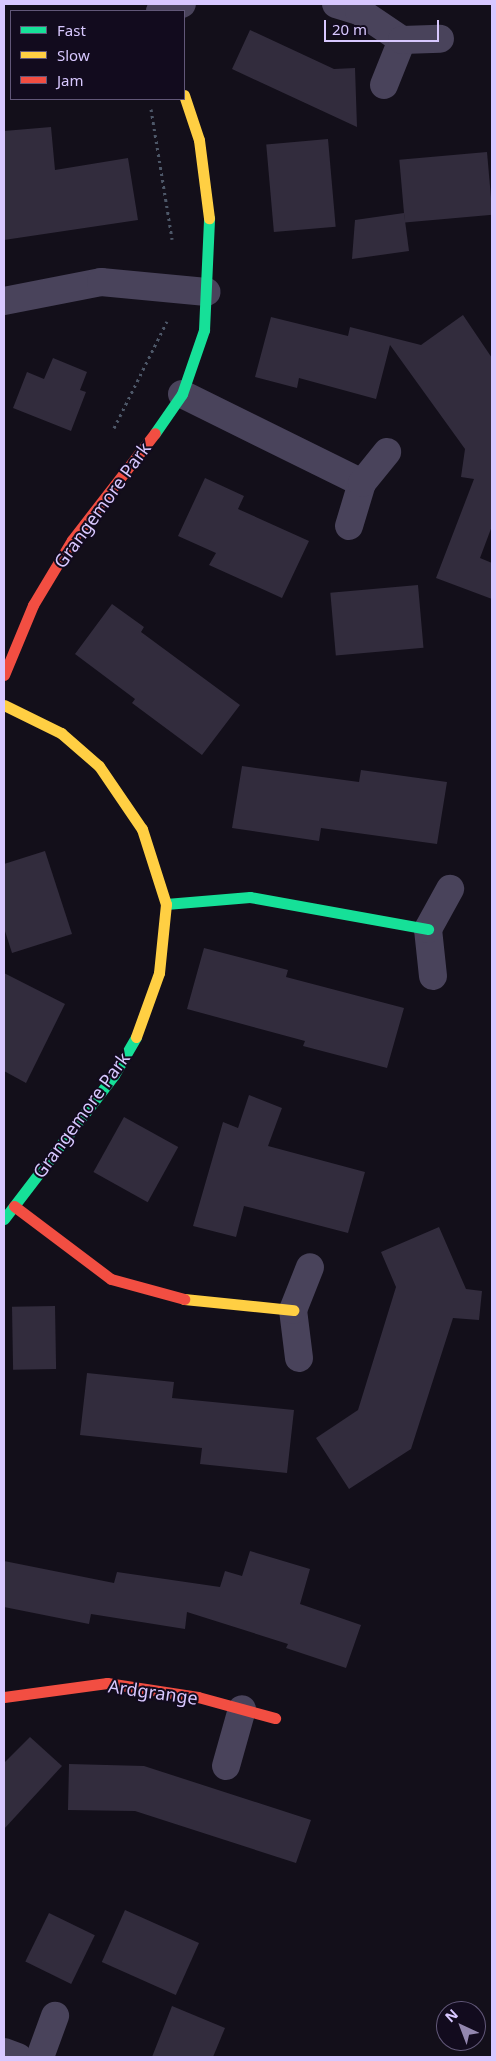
<!DOCTYPE html>
<html>
<head>
<meta charset="utf-8">
<style>
  body { margin:0 }
  #map { position:relative; width:496px; height:2061px; overflow:hidden; background:#130f1a; font-family:"Noto Sans",sans-serif }
  div>[style] { position:absolute }
  [style*='--x'] { left:calc(var(--x)*1px); top:calc(var(--y)*1px); width:calc(var(--w)*1px); rotate:calc(var(--a)*1deg) }
  .building>* { inset:0; background:#322c3d; transform-origin:0 0 }
  .path>* { height:3px; margin-top:-1.5px; transform-origin:0; background:repeating-linear-gradient(90deg,#4d5768 0 2.5px,transparent 0 6.5px) }
  .street>* { height:28px; margin:-14px; padding:0 14px; transform-origin:14px; border-radius:14px; background:#49435b }
  .fast>* { height:11px; margin:-5.5px; padding:0 5.5px; transform-origin:5.5px; border-radius:5.5px; background:#16e098 }
  .slow>* { height:11px; margin:-5.5px; padding:0 5.5px; transform-origin:5.5px; border-radius:5.5px; background:#ffcf43 }
  .jam>* { height:11px; margin:-5.5px; padding:0 5.5px; transform-origin:5.5px; border-radius:5.5px; background:#f24e42 }
  span { translate:-50% -50%; white-space:nowrap; text-align:center; line-height:1.15; -webkit-text-stroke:4px #120b1e; paint-order:stroke }
  .street-label { font-size:18px; color:#d8c8ff }
  .frame { position:absolute; inset:0; border:5px solid #d8c8ff; pointer-events:none }
  .legend { position:absolute; left:10px; top:10px; width:175px; height:90px; box-sizing:border-box; background:#120b1e; border:1px solid #615778; margin:0; padding:6px 9px; list-style:none; font-size:15px; color:#d8c8ff }
  .legend li { display:flex; align-items:center; gap:10px; height:25px }
  .legend b { width:25px; border:1px solid #615778 }
  .north { position:absolute; left:436px; top:2001px; width:50px; height:50px; box-sizing:border-box; background:#120b1e; border:1px solid #615778; border-radius:50%; rotate:317deg; font-size:14px; font-weight:700; line-height:20px; text-align:center; color:#d8c8ff }
  .north::after { content:''; display:block; margin:auto; width:18px; height:22px; background:#9387af; clip-path:polygon(50% 0,100% 100%,50% 72%,0 100%) }
  .scale { position:absolute; left:324px; top:20px; width:115px; height:22px; box-sizing:border-box; border:2px solid #d8c8ff; border-top:0; padding-left:6px; font-size:15px; line-height:18px; white-space:nowrap; color:#d8c8ff; -webkit-text-stroke:4px #120b1e; paint-order:stroke }
</style>
</head>
<body>
<div id="map">
  <div class="building">
    <i style="clip-path:polygon(250px 30px,334px 69px,355px 68px,357px 127px,232px 69px)"></i>
    <i style="clip-path:polygon(51px 127px,55px 170px,128px 158px,138px 220px,4px 240px,4px 131px)"></i>
    <i style="left:328px;top:139px;width:88px;height:62px;rotate:85deg"></i>
    <i style="left:487px;top:152px;width:63px;height:88px;rotate:85deg"></i>
    <i style="clip-path:polygon(404px 213px,409px 251px,352px 259px,355px 220px)"></i>
    <i style="clip-path:polygon(463px 315px,492px 358px,492px 526px,480px 558px,492px 563px,492px 599px,436px 578px,474px 479px,461px 477px,465px 449px,390px 345px,376px 399px,299px 378px,297px 388px,255px 377px,271px 317px,348px 336px,350px 327px,421px 345px)"></i>
    <i style="clip-path:polygon(53px 358px,87px 372px,80px 390px,86px 392px,71px 431px,13px 408px,27px 372px,44px 379px)"></i>
    <i style="clip-path:polygon(205px 478px,244px 496px,238px 509px,309px 541px,282px 598px,209px 565px,216px 553px,178px 536px)"></i>
    <i style="left:418px;top:585px;width:63px;height:88px;rotate:85deg"></i>
    <i style="clip-path:polygon(112px 604px,144px 627px,141px 632px,240px 705px,202px 755px,132px 703px,135px 699px,75px 654px)"></i>
    <i style="clip-path:polygon(242px 766px,359px 782px,361px 770px,447px 782px,437px 844px,321px 828px,319px 841px,232px 828px)"></i>
    <i style="clip-path:polygon(45px 851px,72px 934px,12px 953px,4px 928px,4px 864px)"></i>
    <i style="clip-path:polygon(204px 948px,288px 970px,286px 977px,404px 1008px,387px 1068px,303px 1046px,305px 1041px,187px 1009px)"></i>
    <i style="clip-path:polygon(4px 973px,65px 1004px,26px 1083px,4px 1071px)"></i>
    <i style="clip-path:polygon(249px 1095px,282px 1108px,268px 1146px,365px 1172px,348px 1233px,244px 1206px,236px 1237px,193px 1226px,223px 1122px,238px 1128px)"></i>
    <i style="left:124px;top:1117px;width:62px;height:63px;rotate:29deg"></i>
    <i style="clip-path:polygon(439px 1227px,466px 1289px,482px 1291px,479px 1320px,453px 1318px,411px 1449px,349px 1489px,316px 1438px,358px 1410px,396px 1287px,381px 1252px)"></i>
    <i style="left:55px;top:1306px;width:63px;height:43px;rotate:89deg"></i>
    <i style="clip-path:polygon(87px 1373px,174px 1382px,172px 1398px,294px 1410px,287px 1473px,200px 1464px,202px 1448px,80px 1435px)"></i>
    <i style="clip-path:polygon(250px 1551px,310px 1569px,300px 1604px,361px 1625px,346px 1668px,286px 1648px,288px 1644px,187px 1612px,185px 1629px,91px 1614px,89px 1624px,4px 1607px,4px 1561px,114px 1583px,117px 1572px,220px 1587px,225px 1571px,242px 1576px)"></i>
    <i style="clip-path:polygon(30px 1737px,62px 1766px,4px 1829px,4px 1763px)"></i>
    <i style="clip-path:polygon(69px 1764px,144px 1766px,311px 1820px,296px 1863px,135px 1811px,68px 1810px)"></i>
    <i style="left:125px;top:1910px;width:81px;height:57px;rotate:24deg"></i>
    <i style="left:49px;top:1913px;width:51px;height:54px;rotate:26deg"></i>
    <i style="clip-path:polygon(172px 2006px,225px 2028px,213px 2057px,152px 2057px)"></i>
  </div>
  <div class="path">
    <i style="--x:151;--y:109;--w:132;--a:80.8"></i>
    <i style="--x:114;--y:428;--w:119;--a:-63.6"></i>
  </div>
  <div class="street">
    <i style="--x:336;--y:4;--w:24;--a:17"></i>
    <i style="--x:359;--y:11;--w:52;--a:34"></i>
    <i style="--x:160;--y:11;--w:23;--a:-18"></i>
    <i style="--x:384;--y:85;--w:48;--a:-68.2"></i>
    <i style="--x:402;--y:40;--w:38;--a:-2"></i>
    <i style="--x:4;--y:301;--w:99;--a:-11.1"></i>
    <i style="--x:101;--y:282;--w:106;--a:5.4"></i>
    <i style="--x:182;--y:394;--w:201;--a:26.3"></i>
    <i style="--x:349;--y:526;--w:45;--a:-73.2"></i>
    <i style="--x:362;--y:483;--w:40;--a:-51"></i>
    <i style="--x:433;--y:976;--w:47;--a:-96.1"></i>
    <i style="--x:428;--y:929;--w:46;--a:-61.2"></i>
    <i style="--x:299;--y:1358;--w:48;--a:-97.1"></i>
    <i style="--x:293;--y:1310;--w:46;--a:-68.4"></i>
    <i style="--x:226;--y:1766;--w:59;--a:-74.3"></i>
    <i style="--x:4;--y:2052;--w:15;--a:20"></i>
    <i style="--x:40;--y:2057;--w:44;--a:-69.9"></i>
  </div>
  <div class="fast">
    <i style="--x:155;--y:433;--w:47;--a:-55.3"></i>
    <i style="--x:182;--y:394;--w:68;--a:-71"></i>
    <i style="--x:204;--y:330;--w:112;--a:-87.4"></i>
    <i style="--x:166;--y:904;--w:84;--a:-4.8"></i>
    <i style="--x:250;--y:897;--w:181;--a:10.2"></i>
    <i style="--x:4;--y:1219;--w:181;--a:-52.6"></i>
    <i style="--x:114;--y:1075;--w:44;--a:-59.9"></i>
  </div>
  <div class="slow">
    <i style="--x:184;--y:95;--w:47;--a:71.6"></i>
    <i style="--x:199;--y:140;--w:79;--a:82.7"></i>
    <i style="--x:4;--y:705;--w:64;--a:26.2"></i>
    <i style="--x:61;--y:733;--w:50;--a:41"></i>
    <i style="--x:99;--y:766;--w:76;--a:55.7"></i>
    <i style="--x:142;--y:829;--w:79;--a:72.3"></i>
    <i style="--x:166;--y:904;--w:69;--a:95.8"></i>
    <i style="--x:159;--y:973;--w:68;--a:109.8"></i>
    <i style="--x:184;--y:1299;--w:110;--a:5.8"></i>
  </div>
  <div class="jam">
    <i style="--x:4;--y:675;--w:76;--a:-67.5"></i>
    <i style="--x:33;--y:605;--w:76;--a:-59"></i>
    <i style="--x:72;--y:540;--w:135;--a:-52.2"></i>
    <i style="--x:14;--y:1206;--w:121;--a:37"></i>
    <i style="--x:111;--y:1279;--w:76;--a:15.3"></i>
    <i style="--x:4;--y:1697;--w:104;--a:-7.7"></i>
    <i style="--x:107;--y:1683;--w:92;--a:8.7"></i>
    <i style="--x:198;--y:1697;--w:80;--a:15.3"></i>
  </div>
  <div class="street-label">
    <span style="left:102px;top:505px;rotate:-54deg">Grangemore Park</span>
    <span style="left:81px;top:1115px;rotate:-54deg">Grangemore Park</span>
    <span style="left:153px;top:1692px;rotate:8deg">Ardgrange</span>
  </div>
  <div class="frame"></div>
  <ul class="legend">
  <li><b style="height:6px;background:#16e098"></b>Fast</li>
  <li><b style="height:6px;background:#ffcf43"></b>Slow</li>
  <li><b style="height:6px;background:#f24e42"></b>Jam</li>
  </ul>
  <div class="north">N</div>
  <div class="scale">20 m</div>
</div>
</body>
</html>
